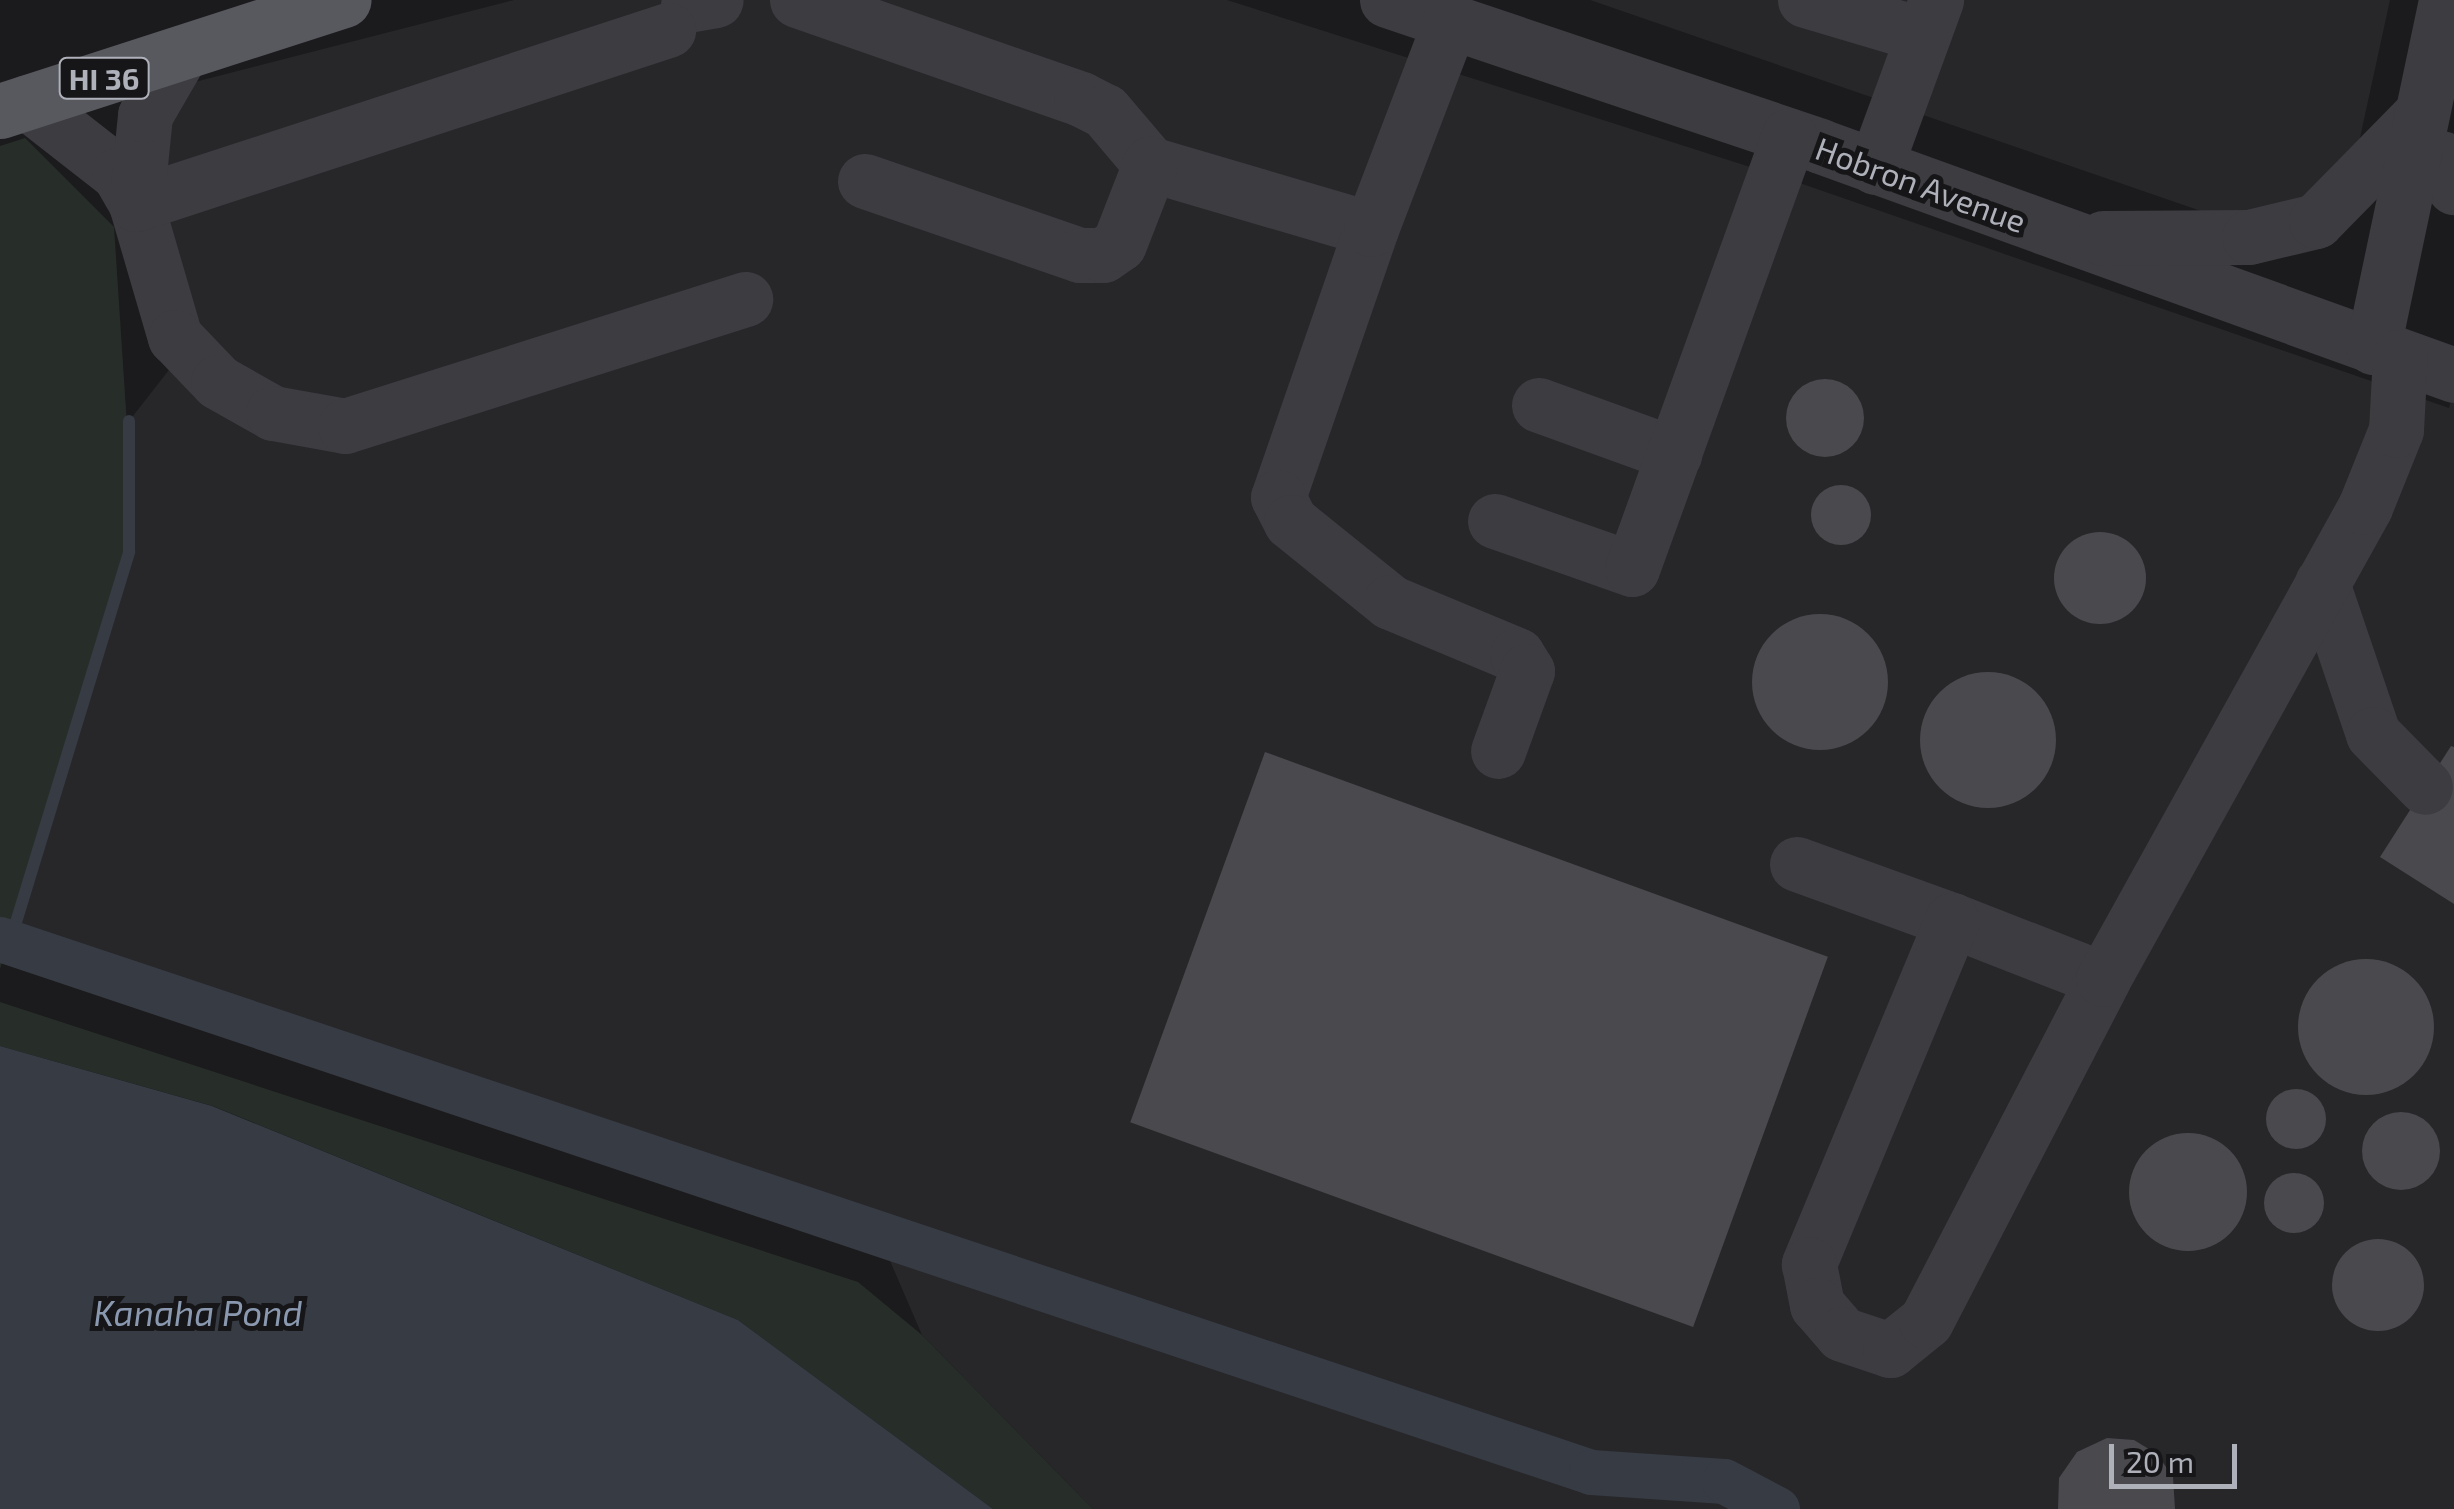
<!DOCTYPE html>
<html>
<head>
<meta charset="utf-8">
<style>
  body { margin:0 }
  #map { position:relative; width:2454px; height:1509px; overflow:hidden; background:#1b1a1c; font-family:"Exo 2",sans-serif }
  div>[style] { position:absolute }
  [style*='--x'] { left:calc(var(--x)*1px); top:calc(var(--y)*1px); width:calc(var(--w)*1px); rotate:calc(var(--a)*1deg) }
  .built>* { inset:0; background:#272629 }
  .green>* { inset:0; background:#272e29 }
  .water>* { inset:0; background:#363b44 }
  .stream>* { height:12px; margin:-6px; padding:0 6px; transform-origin:6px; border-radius:6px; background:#363b44 }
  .canal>* { height:45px; margin:-22.5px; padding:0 22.5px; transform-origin:22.5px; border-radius:22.5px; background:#363b44 }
  .building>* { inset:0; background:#4a4a4e; transform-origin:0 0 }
  .round { border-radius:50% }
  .minor>* { height:55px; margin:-27.5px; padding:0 27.5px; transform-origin:27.5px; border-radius:27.5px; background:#3c3c41 }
  .major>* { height:55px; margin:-27.5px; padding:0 27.5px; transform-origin:27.5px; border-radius:27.5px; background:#58595f }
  span { translate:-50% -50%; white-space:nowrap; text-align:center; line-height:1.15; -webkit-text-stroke:10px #161517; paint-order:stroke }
  .shield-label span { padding:2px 8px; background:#161517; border:2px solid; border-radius:8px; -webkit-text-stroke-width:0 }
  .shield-label { font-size:30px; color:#aeb0ba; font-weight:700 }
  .street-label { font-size:32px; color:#aeb0ba }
  .water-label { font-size:35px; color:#8a99b0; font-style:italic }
  .scale { position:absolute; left:2109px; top:1444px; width:128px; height:45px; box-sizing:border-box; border:5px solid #aeb0ba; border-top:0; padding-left:12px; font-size:30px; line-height:35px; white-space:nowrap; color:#aeb0ba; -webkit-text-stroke:8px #161517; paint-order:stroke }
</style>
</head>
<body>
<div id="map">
  <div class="built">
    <i style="clip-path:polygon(514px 0,1227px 0,1791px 180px,2449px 408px,2454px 391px,2454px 1509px,1093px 1509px,922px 1335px,878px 1233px,10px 942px,129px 552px,129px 421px,183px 352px,155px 144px,191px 83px)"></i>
    <i style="clip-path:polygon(1590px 0,2390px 0,2358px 147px,2332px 190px,2227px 220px)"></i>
  </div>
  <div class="green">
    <i style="clip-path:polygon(25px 138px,114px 227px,131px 486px,129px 552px,109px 627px,0 969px,0 146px)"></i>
    <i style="clip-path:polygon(0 1002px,858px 1282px,922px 1335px,1093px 1509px,993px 1509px,738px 1320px,213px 1106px,0 1046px)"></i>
  </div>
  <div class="water">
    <i style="clip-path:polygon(0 1046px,212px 1106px,738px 1320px,993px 1509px,0 1509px)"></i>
  </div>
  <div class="stream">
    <i style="--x:10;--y:942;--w:408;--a:-73"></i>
    <i style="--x:129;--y:552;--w:131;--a:-90"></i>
  </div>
  <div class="canal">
    <i style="--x:0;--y:939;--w:1678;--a:18.52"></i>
    <i style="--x:1591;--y:1472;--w:133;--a:3.9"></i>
    <i style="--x:1724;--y:1481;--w:60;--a:27.8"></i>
  </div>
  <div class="building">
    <i class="round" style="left:1786px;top:379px;width:78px;height:78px"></i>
    <i class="round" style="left:1811px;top:485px;width:60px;height:60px"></i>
    <i class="round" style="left:2054px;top:532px;width:92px;height:92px"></i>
    <i class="round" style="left:1752px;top:614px;width:136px;height:136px"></i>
    <i class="round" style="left:1920px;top:672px;width:136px;height:136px"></i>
    <i style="clip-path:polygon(2451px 746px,2454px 747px,2454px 904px,2380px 857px)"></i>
    <i style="left:1265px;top:752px;width:599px;height:394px;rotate:20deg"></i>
    <i class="round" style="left:2298px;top:959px;width:136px;height:136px"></i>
    <i class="round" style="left:2266px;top:1089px;width:60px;height:60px"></i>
    <i class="round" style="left:2362px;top:1112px;width:78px;height:78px"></i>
    <i class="round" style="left:2129px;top:1133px;width:118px;height:118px"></i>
    <i class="round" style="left:2264px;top:1173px;width:60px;height:60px"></i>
    <i class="round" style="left:2332px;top:1239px;width:92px;height:92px"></i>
    <i style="clip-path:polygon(2107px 1438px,2134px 1440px,2157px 1454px,2173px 1477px,2175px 1509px,2058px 1509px,2059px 1478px,2077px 1452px)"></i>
  </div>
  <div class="minor">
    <i style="--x:797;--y:0;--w:301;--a:19.2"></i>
    <i style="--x:1081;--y:99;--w:27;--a:27"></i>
    <i style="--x:1105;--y:111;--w:70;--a:49.7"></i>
    <i style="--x:1150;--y:164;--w:230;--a:16.4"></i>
    <i style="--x:1371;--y:229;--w:284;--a:109.1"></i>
    <i style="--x:1278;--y:497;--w:28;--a:63"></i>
    <i style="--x:1291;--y:522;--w:127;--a:38.9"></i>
    <i style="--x:1390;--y:602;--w:138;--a:22.7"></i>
    <i style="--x:1517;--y:655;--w:19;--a:58"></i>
    <i style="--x:1527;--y:671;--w:85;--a:109.9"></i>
    <i style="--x:1387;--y:0;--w:457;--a:18.6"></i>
    <i style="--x:1820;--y:146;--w:674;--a:19.86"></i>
    <i style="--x:1805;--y:0;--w:123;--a:16.5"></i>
    <i style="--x:688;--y:5;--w:28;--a:-10"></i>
    <i style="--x:27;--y:102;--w:117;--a:38"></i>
    <i style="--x:119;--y:174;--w:34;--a:60"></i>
    <i style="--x:136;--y:204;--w:139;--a:73.7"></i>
    <i style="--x:175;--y:337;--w:62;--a:46.3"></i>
    <i style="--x:218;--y:382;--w:63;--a:29.4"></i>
    <i style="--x:273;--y:413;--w:73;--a:10.2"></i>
    <i style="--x:345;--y:426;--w:420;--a:-17.6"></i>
    <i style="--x:2441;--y:158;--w:32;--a:66"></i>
    <i style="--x:1875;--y:167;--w:178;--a:-69.9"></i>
    <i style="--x:865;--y:181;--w:227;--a:19"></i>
    <i style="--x:1080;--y:255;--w:23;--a:0"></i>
    <i style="--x:1103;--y:255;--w:19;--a:-35"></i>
    <i style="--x:1119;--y:244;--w:86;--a:-68.8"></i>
    <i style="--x:136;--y:204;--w:560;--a:-18.11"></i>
    <i style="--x:136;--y:204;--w:89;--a:-84.2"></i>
    <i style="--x:145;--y:115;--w:72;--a:-59.9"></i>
    <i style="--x:1371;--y:229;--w:222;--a:-69.1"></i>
    <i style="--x:2103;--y:238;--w:146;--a:-0.4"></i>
    <i style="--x:2249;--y:237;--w:69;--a:-13.4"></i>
    <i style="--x:2316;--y:221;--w:151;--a:-45.5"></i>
    <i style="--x:2373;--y:347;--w:355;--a:-78.1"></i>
    <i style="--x:1539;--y:405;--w:144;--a:19.9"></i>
    <i style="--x:1495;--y:521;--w:145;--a:19.3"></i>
    <i style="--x:1632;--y:569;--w:461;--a:-70.1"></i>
    <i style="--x:2322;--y:583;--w:159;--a:71.3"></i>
    <i style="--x:2373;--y:734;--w:74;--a:45.5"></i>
    <i style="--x:1797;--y:864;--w:165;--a:19.9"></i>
    <i style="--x:2103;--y:979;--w:162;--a:-158.7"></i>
    <i style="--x:1952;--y:920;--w:373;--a:112.6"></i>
    <i style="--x:1809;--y:1264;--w:42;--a:79"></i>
    <i style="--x:1817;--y:1305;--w:38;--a:49"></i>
    <i style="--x:1842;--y:1334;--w:51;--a:18.4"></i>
    <i style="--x:1890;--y:1350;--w:46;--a:-38.9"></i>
    <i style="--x:1926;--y:1321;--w:385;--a:-62.6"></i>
    <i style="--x:2103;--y:979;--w:540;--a:-60.97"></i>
    <i style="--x:2365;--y:507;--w:83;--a:-68.1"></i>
    <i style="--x:2396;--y:430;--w:74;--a:-86.9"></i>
  </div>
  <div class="major">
    <i style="--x:0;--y:111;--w:361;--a:-17.9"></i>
  </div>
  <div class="shield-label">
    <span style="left:104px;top:78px">HI 36</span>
  </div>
  <div class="street-label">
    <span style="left:1921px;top:184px;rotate:20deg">Hobron Avenue</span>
  </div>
  <div class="water-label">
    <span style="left:198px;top:1312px">Kanaha Pond</span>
  </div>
  <div class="scale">20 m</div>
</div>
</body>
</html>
